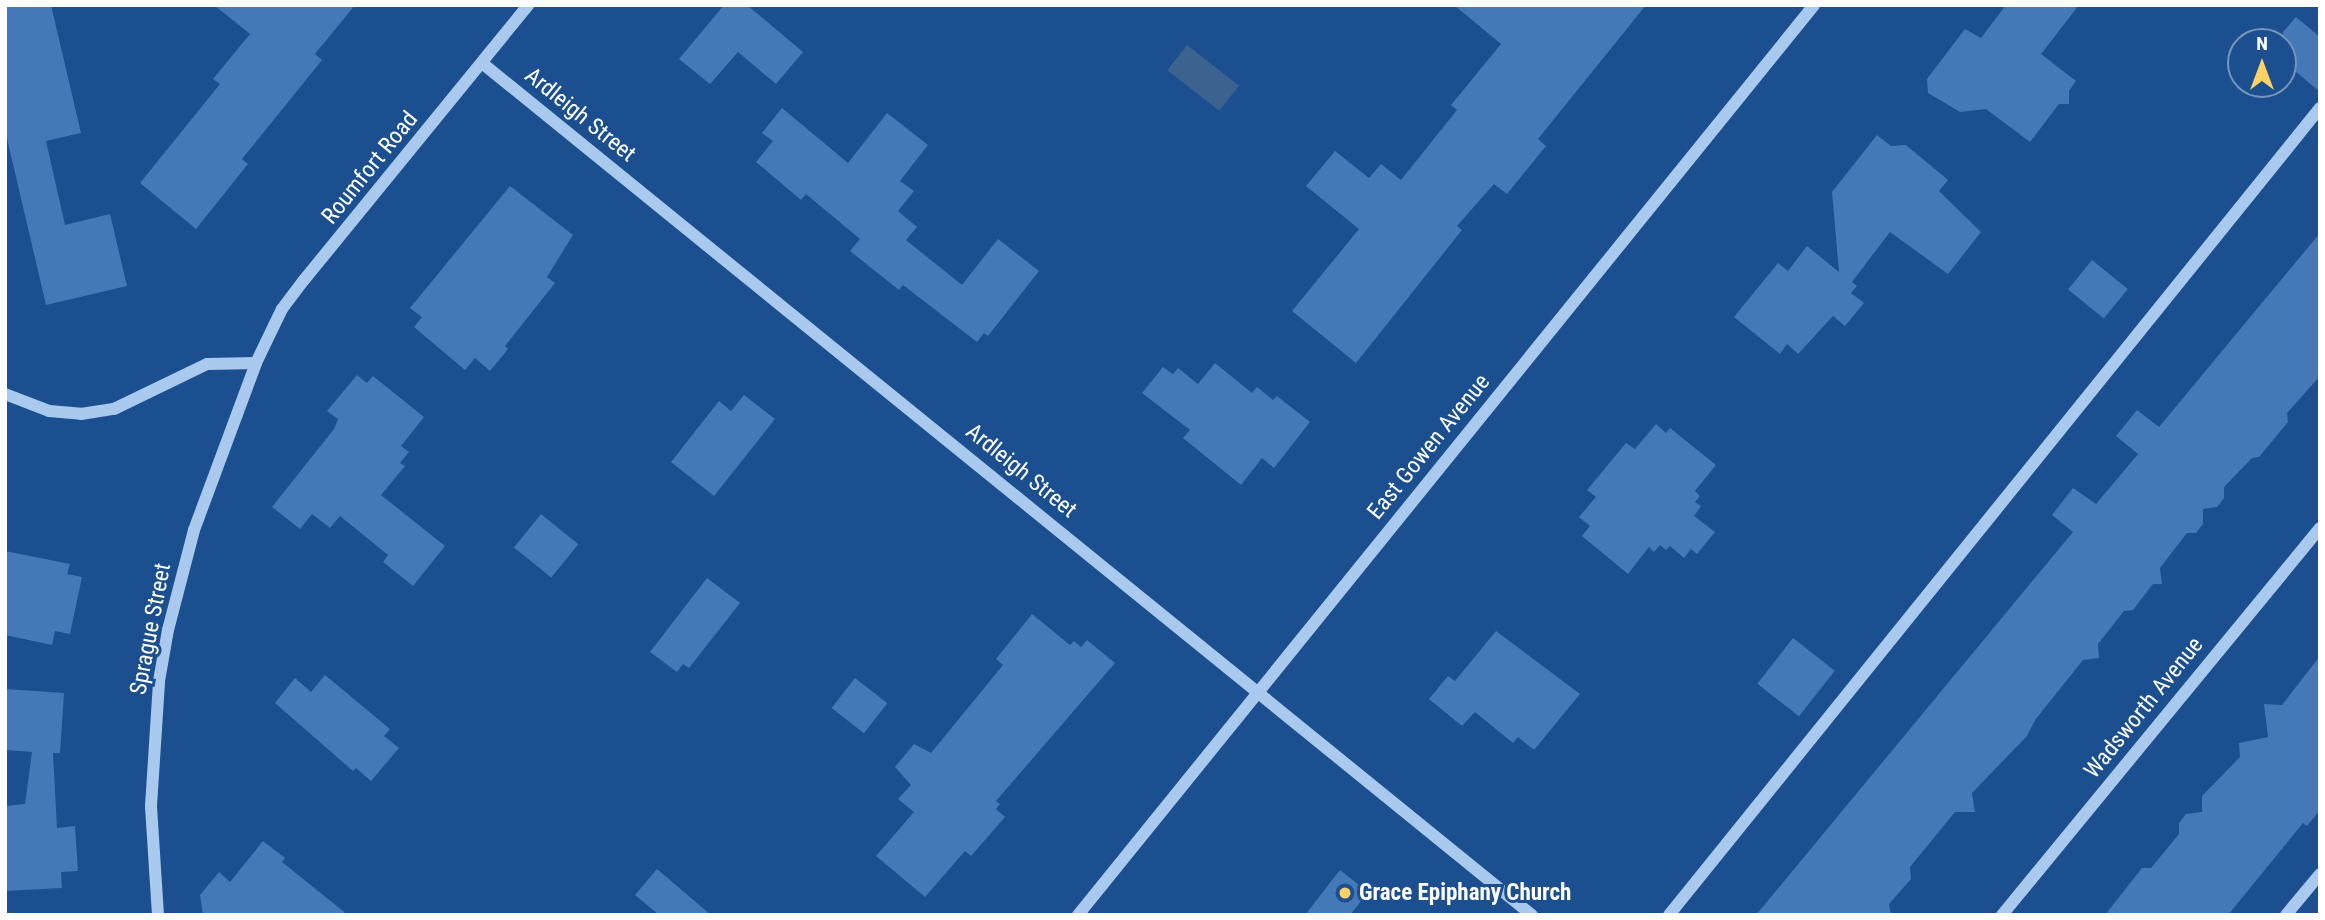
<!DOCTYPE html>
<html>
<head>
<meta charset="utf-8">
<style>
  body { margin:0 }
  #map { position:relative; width:2325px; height:920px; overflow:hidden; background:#1b4f8f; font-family:"Roboto Condensed",sans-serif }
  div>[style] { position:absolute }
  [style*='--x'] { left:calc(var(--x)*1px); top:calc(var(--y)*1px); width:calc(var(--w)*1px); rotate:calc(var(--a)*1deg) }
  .water>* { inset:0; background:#3c6290; transform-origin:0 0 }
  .building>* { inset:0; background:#4478b7; transform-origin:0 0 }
  .minor>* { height:12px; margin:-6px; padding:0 6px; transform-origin:6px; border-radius:6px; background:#a9c9ee }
  .dots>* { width:19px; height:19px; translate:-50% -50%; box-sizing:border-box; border:4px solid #1b4f8f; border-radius:50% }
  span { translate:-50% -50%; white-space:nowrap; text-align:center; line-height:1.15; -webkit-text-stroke:6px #1b4f8f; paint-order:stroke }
  .street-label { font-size:23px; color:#fff }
  .poi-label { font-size:23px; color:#fff; font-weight:700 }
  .left { translate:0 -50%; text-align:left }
  .frame { position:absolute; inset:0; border:7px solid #fff; pointer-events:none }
  .north { position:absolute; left:2227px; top:28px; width:70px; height:70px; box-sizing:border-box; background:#1b4f8f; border:2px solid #7695bc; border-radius:50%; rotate:0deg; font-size:19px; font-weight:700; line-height:28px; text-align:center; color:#fff }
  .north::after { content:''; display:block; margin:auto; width:24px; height:32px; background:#ffd166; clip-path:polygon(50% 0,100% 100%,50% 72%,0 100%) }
</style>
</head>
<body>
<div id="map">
  <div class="water">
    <i style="left:1187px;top:45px;width:66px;height:32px;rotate:38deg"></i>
  </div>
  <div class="building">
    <i style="clip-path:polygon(5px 5px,51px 5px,81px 133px,46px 141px,65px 225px,110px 214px,127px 286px,46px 305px,5px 130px)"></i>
    <i style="clip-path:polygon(214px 5px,355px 5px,315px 54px,322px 60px,242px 159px,248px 164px,196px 229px,140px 183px,220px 84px,213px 79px,250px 34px)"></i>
    <i style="clip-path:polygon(724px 5px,747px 5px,803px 52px,776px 84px,738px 52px,710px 84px,679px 59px)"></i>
    <i style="clip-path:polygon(1454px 5px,1646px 5px,1538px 139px,1546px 146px,1507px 194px,1494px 184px,1457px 226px,1462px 230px,1356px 363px,1292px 311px,1359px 229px,1306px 186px,1335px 151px,1369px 178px,1381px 164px,1401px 180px,1457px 110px,1451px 105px,1501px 44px)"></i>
    <i style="clip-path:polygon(2006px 5px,2079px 5px,2041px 54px,2076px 81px,2069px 91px,2069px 104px,2059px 104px,2030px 142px,1986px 109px,1960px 112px,1928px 93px,1927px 79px,1965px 29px,1981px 38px)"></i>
    <i style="clip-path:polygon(2296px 17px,2320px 37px,2320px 92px,2283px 61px,2283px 32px)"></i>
    <i style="clip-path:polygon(782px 108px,848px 163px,887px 113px,928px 145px,900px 181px,914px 191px,898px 211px,917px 227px,906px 240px,962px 285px,998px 239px,1039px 271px,988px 336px,984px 333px,977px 342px,903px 285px,899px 290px,850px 251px,860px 239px,806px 194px,801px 200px,756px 162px,773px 141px,762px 133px)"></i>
    <i style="clip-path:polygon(1877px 135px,1891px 146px,1906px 145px,1948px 180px,1939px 191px,1981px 232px,1948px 274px,1890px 232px,1852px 282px,1857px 286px,1851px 293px,1864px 303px,1845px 326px,1833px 316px,1798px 354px,1787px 344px,1780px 354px,1734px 317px,1778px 263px,1788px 271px,1807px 246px,1839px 272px,1832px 192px)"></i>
    <i style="clip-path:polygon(510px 186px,573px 235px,547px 277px,555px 283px,505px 346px,508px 349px,490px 371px,475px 358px,465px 370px,414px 327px,422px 317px,410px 308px)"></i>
    <i style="clip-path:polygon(2320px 233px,2320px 376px,2287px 413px,2288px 422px,2259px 457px,2252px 458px,2224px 487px,2224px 498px,2217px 507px,2203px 509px,2203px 524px,2196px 533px,2187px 533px,2160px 568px,2162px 584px,2153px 584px,2133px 610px,2124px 611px,2098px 644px,2099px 658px,2083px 660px,2035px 720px,2027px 736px,1972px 793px,1975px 812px,1955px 812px,1910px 867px,1911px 879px,1889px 904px,1891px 915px,1756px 915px,2073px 532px,2052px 515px,2073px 488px,2096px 504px,2138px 454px,2116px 436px,2137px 410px,2159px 427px)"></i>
    <i style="left:2092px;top:260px;width:46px;height:38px;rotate:39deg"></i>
    <i style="clip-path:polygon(1215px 363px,1252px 393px,1257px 387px,1273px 400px,1277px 396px,1310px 422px,1274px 468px,1262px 458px,1241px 485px,1183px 438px,1190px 430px,1142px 393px,1163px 367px,1173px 374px,1178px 368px,1198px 384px)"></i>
    <i style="clip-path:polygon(357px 375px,367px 383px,373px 376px,424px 417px,401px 446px,409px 452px,400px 463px,405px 466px,381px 495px,445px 546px,413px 586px,383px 562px,388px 555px,340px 516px,330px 528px,312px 514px,300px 529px,272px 507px,334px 429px,338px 419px,327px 411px)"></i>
    <i style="clip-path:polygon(744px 395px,775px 419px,714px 496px,671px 462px,719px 401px,731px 411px)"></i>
    <i style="clip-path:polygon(1656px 424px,1666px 433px,1670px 428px,1716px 465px,1695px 491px,1700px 496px,1695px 502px,1701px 506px,1694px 516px,1715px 532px,1697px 554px,1691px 549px,1684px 558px,1670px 546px,1666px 550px,1660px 545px,1654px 552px,1649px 547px,1628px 574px,1582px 536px,1590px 526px,1579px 517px,1596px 497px,1587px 490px,1626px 443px,1635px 449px)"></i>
    <i style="left:541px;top:514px;width:48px;height:43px;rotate:39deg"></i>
    <i style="clip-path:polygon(5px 551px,70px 564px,67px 574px,82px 577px,70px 634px,55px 631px,52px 645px,5px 635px)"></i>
    <i style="clip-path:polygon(707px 578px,740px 603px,689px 668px,683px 664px,677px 672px,650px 652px)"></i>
    <i style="clip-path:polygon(1032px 614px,1070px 645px,1074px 641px,1081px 647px,1087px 640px,1115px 663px,996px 801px,1000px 804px,996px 809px,1005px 817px,971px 856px,965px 851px,925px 897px,876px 856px,914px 812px,898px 799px,911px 785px,895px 767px,914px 744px,931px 753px,1003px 665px,996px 659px)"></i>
    <i style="clip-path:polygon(1496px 631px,1580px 694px,1534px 750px,1518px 737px,1513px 743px,1475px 712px,1462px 726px,1429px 699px,1448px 676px,1455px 681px)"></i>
    <i style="left:1793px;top:638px;width:53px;height:58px;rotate:38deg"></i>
    <i style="clip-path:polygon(2320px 656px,2320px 810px,2307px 826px,2303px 823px,2228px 915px,2105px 915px,2142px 868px,2151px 868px,2179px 834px,2179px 823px,2186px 814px,2202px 812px,2202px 796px,2240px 757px,2239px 743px,2268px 737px,2264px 704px,2282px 705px)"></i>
    <i style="clip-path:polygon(325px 675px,390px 729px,384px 736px,399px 748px,371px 781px,356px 768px,353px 771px,275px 703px,295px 678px,311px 692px)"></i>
    <i style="left:855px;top:678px;width:41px;height:38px;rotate:38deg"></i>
    <i style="clip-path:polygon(5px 689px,64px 693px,60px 753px,53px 753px,57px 828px,75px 826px,78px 871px,61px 872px,62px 888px,5px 891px,5px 806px,25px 804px,32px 752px,5px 750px)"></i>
    <i style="clip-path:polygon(263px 841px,285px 858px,282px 862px,348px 915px,203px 915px,200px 895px,219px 872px,230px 882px)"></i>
    <i style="clip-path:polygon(657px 869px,711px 915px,659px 915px,635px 895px)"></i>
    <i style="clip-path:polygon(1340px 870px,1368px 892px,1350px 915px,1305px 915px)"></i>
  </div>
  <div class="minor">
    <i style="--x:482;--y:63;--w:1352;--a:39.06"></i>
    <i style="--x:5;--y:394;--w:47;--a:21.1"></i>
    <i style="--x:49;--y:411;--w:32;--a:5"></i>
    <i style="--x:81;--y:414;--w:33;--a:-9"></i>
    <i style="--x:114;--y:409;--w:103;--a:-25.8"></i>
    <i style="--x:207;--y:364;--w:49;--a:-1.2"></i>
    <i style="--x:158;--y:915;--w:109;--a:-93.7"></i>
    <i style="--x:151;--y:806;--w:125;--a:-86.3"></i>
    <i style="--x:159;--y:681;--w:52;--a:-80"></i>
    <i style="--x:168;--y:630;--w:103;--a:-75.4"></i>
    <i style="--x:194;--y:530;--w:178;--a:-69.6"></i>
    <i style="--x:256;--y:363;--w:60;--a:-64.3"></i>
    <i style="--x:282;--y:309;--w:36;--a:-53"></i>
    <i style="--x:304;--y:280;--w:355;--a:-50.8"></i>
    <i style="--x:1078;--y:915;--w:1170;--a:-51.03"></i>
    <i style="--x:1669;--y:915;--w:1037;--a:-51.11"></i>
    <i style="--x:2002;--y:915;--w:501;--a:-50.59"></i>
    <i style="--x:2286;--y:915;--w:53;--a:-50.3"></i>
  </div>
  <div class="dots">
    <i style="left:1345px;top:893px;background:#ffd166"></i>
  </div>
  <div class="street-label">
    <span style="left:580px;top:115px;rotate:39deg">Ardleigh Street</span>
    <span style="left:370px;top:168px;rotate:-51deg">Roumfort Road</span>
    <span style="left:1429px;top:447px;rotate:-51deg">East Gowen Avenue</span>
    <span style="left:1021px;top:471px;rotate:39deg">Ardleigh Street</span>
    <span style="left:151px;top:629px;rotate:-79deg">Sprague Street</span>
    <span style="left:2144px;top:708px;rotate:-51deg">Wadsworth Avenue</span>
  </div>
  <div class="poi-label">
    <span class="left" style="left:1359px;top:893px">Grace Epiphany Church</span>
  </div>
  <div class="frame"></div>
  <div class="north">N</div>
</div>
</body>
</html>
